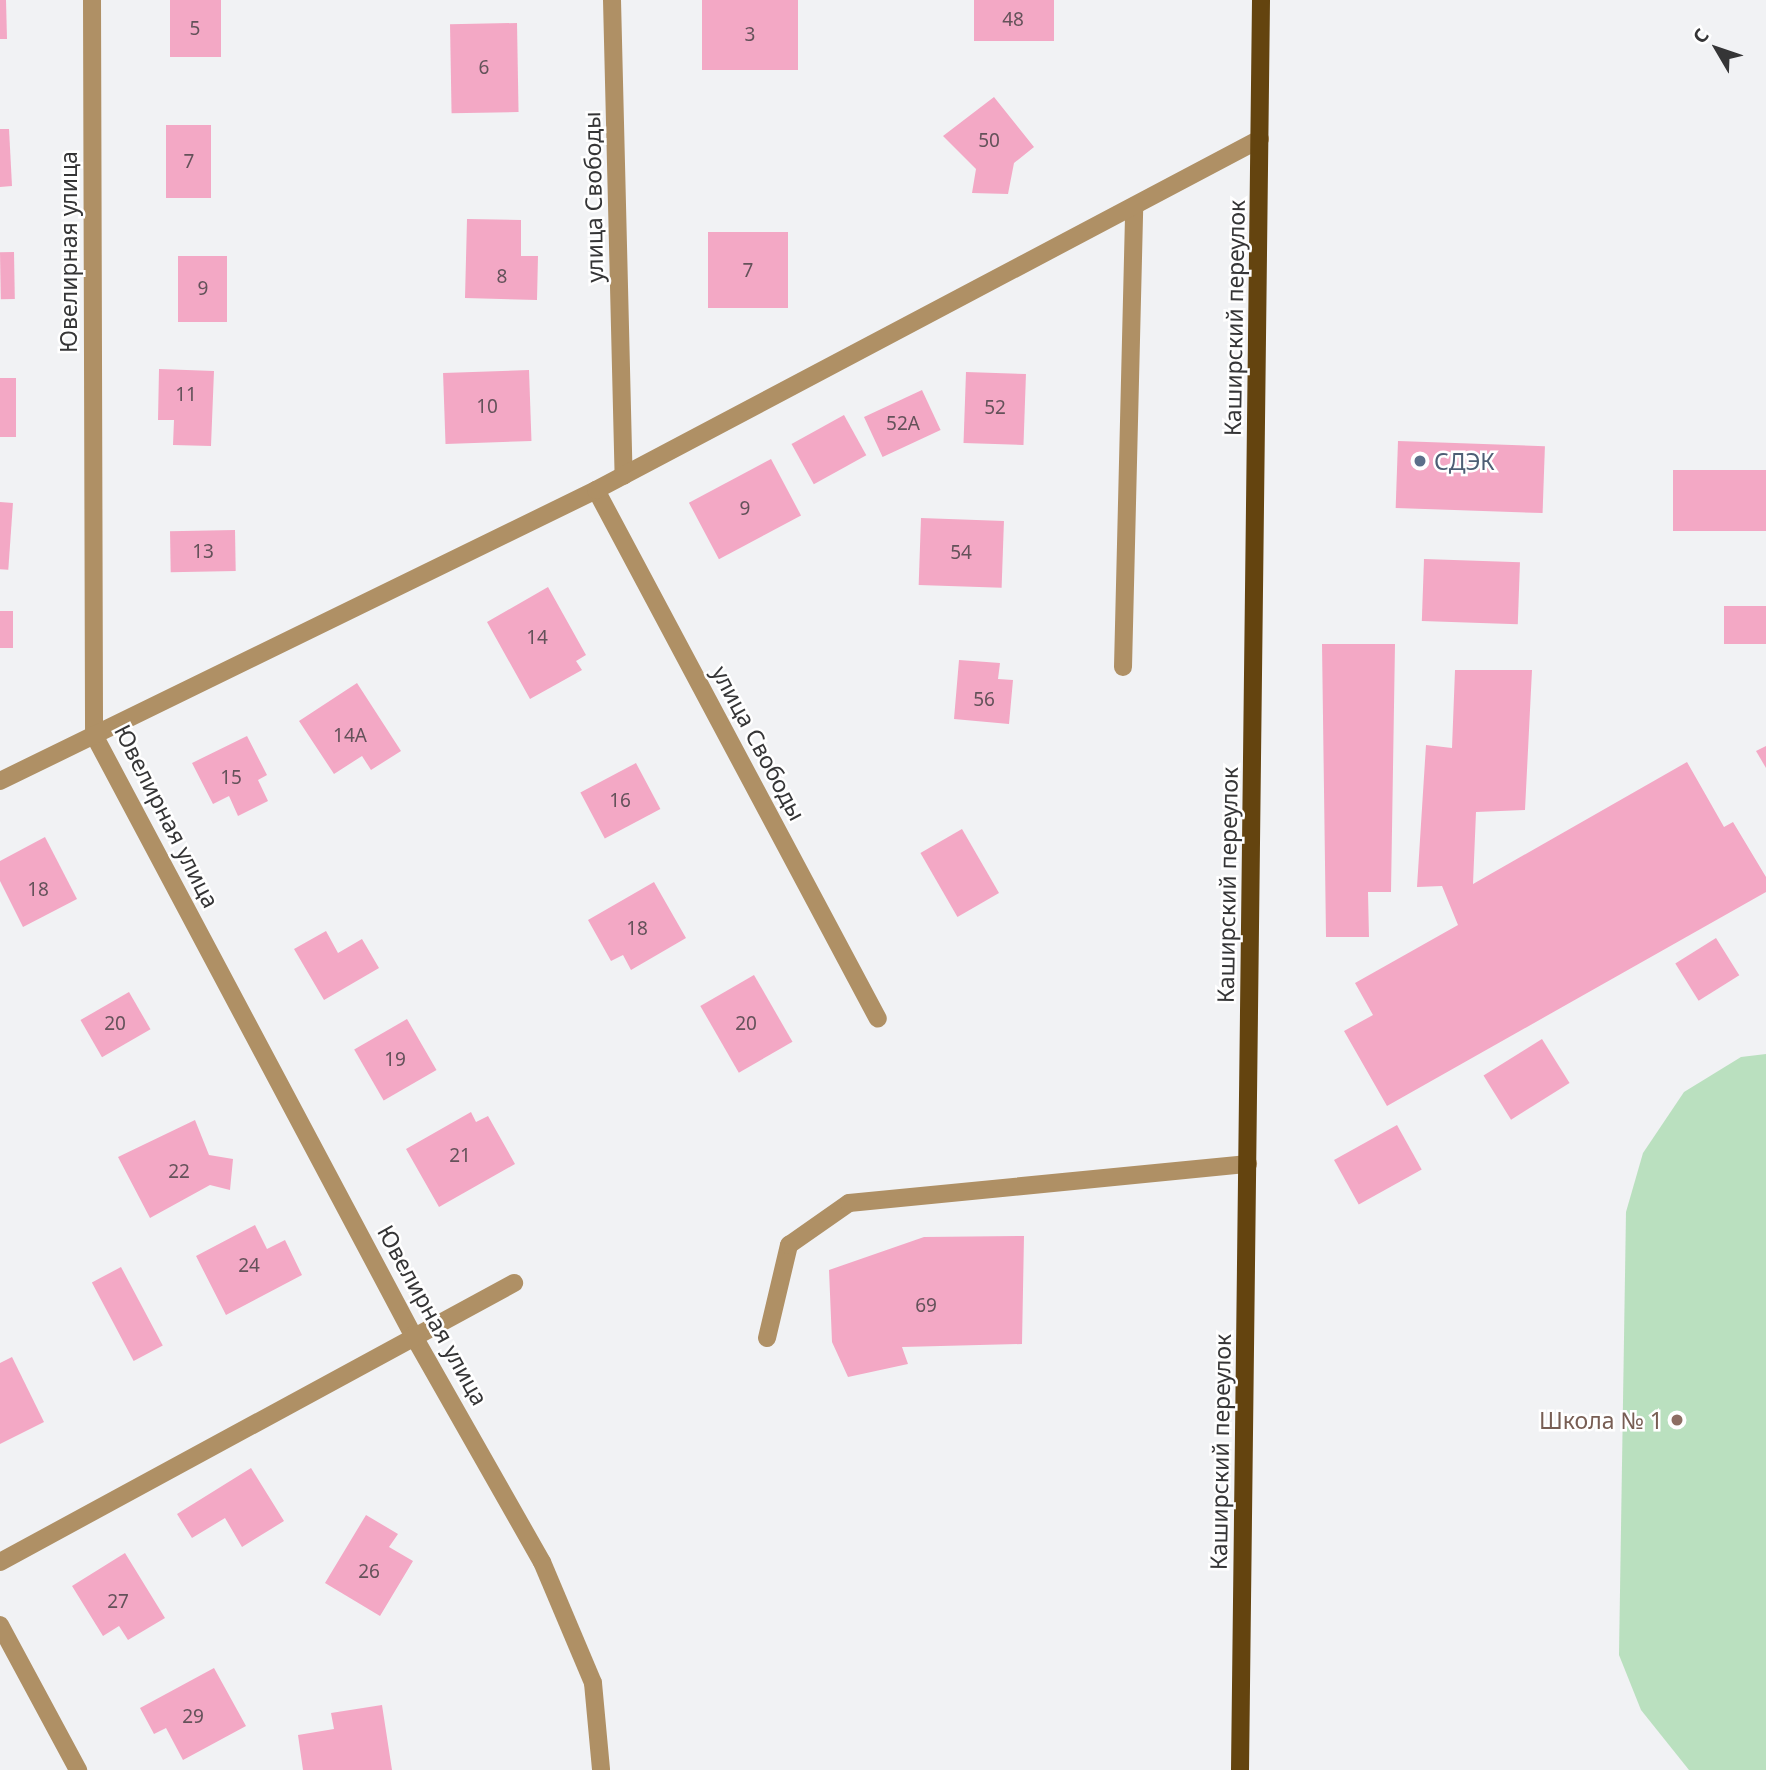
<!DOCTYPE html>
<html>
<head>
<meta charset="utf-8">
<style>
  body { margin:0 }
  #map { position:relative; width:1766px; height:1770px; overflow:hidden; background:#f1f2f4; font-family:"Noto Sans",sans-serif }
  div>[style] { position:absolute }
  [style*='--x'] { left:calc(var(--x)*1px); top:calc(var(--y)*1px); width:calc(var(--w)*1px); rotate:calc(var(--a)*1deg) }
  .green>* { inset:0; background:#bae0bf }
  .building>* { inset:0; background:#f3a8c5; transform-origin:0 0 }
  .minor>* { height:18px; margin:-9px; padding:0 9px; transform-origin:9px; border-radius:9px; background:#af9065 }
  .major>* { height:18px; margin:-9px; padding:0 9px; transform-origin:9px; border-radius:9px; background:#64440f }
  .dots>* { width:19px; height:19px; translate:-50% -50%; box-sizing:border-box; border:4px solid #fff; border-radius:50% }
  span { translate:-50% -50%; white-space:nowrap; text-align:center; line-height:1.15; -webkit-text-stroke:5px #fff; paint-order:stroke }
  .number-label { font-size:19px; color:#64525a }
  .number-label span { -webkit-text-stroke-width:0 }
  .street-label { font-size:23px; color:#353536 }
  .service-label { font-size:23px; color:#4e5e75 }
  .left { translate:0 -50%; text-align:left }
  .education-label { font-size:23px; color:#785e54 }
  .right { translate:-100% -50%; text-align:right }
  .north { position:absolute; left:1682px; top:14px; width:70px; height:70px; -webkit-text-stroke:5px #fff; paint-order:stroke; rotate:309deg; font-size:19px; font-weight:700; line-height:28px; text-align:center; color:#353536 }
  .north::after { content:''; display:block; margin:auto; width:24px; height:32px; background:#353536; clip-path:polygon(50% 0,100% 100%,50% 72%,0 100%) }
</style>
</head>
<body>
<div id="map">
  <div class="green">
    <i style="clip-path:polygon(1766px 1054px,1766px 1770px,1689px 1770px,1641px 1710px,1619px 1655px,1626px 1212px,1643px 1153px,1684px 1092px,1741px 1057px)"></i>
  </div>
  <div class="building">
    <i style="clip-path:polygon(0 0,6px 0,7px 39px,0 39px)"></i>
    <i style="left:170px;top:0;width:51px;height:57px"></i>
    <i style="left:702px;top:0;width:96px;height:70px"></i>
    <i style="left:974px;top:0;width:80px;height:41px"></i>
    <i style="left:517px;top:23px;width:89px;height:67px;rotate:89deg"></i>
    <i style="clip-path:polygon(994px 97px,1034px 147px,1014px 163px,1008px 194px,972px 193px,976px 169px,943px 136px)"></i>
    <i style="left:166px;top:125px;width:45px;height:73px"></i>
    <i style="clip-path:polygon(0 129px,9px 129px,12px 186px,0 187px)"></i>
    <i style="clip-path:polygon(467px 219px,521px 220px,521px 256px,538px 256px,537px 300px,465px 298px)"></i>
    <i style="left:788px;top:232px;width:76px;height:80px;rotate:90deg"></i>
    <i style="left:14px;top:252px;width:47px;height:14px;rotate:89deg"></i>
    <i style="left:227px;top:256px;width:66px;height:49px;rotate:90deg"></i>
    <i style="clip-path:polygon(159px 369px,214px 371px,211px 446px,173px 445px,174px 420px,158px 420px)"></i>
    <i style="left:529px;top:370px;width:71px;height:86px;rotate:88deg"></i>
    <i style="left:966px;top:372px;width:60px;height:71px;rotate:2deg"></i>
    <i style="left:0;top:378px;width:16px;height:59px"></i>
    <i style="left:922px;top:390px;width:44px;height:64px;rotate:65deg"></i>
    <i style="left:844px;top:415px;width:46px;height:60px;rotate:61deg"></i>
    <i style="left:1398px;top:441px;width:147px;height:67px;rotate:2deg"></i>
    <i style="left:771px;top:459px;width:64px;height:93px;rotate:62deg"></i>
    <i style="left:1766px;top:470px;width:61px;height:93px;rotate:90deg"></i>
    <i style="left:0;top:502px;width:13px;height:67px;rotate:4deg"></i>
    <i style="left:921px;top:518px;width:83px;height:67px;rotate:2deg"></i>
    <i style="left:235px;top:530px;width:41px;height:65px;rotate:89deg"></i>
    <i style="left:1424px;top:559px;width:96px;height:62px;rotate:2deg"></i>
    <i style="clip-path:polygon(548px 587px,586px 655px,576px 661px,582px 670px,530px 699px,487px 622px)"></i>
    <i style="left:1766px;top:606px;width:38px;height:42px;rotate:90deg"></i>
    <i style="left:13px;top:611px;width:37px;height:13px;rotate:90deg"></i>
    <i style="clip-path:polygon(1322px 644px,1395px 644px,1391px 892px,1368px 892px,1369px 937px,1326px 937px)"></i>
    <i style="clip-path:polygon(959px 660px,1000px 663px,998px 679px,1013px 680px,1009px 724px,954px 719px)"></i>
    <i style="clip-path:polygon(1455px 670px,1532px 670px,1525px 810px,1476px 812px,1473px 884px,1687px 762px,1724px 827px,1733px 822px,1766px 877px,1766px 892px,1387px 1106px,1344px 1031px,1373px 1015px,1355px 983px,1458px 925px,1442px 886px,1417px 887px,1426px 745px,1452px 748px)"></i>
    <i style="clip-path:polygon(357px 683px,401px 751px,371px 770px,362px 756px,334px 774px,299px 721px)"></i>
    <i style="clip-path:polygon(247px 736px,267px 775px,258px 780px,268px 801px,238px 816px,229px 796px,213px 804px,192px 763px)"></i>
    <i style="clip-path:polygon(1766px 746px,1766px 768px,1756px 751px)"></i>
    <i style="left:636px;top:763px;width:52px;height:63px;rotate:62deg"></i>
    <i style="left:962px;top:829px;width:74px;height:48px;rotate:60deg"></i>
    <i style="clip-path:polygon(45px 837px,77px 899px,23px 927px,0 881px,0 861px)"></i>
    <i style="clip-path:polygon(654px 882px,686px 938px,631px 970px,623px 955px,611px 961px,588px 920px)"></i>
    <i style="clip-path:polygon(326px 931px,338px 953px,362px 939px,379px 968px,324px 1000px,294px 949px)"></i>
    <i style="left:1716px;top:938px;width:44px;height:48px;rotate:58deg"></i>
    <i style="left:754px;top:975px;width:77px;height:62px;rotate:60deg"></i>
    <i style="left:129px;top:992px;width:43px;height:56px;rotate:60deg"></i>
    <i style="left:407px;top:1019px;width:59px;height:61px;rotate:60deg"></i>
    <i style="left:1542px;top:1039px;width:52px;height:69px;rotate:58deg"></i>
    <i style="clip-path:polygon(471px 1112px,476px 1122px,488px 1116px,515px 1164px,439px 1207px,406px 1149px)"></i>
    <i style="clip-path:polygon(195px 1120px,209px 1155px,233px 1159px,230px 1190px,210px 1185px,150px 1218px,118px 1157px)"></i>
    <i style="left:1397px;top:1125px;width:51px;height:72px;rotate:61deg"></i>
    <i style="clip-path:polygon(255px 1225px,267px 1249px,285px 1240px,302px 1275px,226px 1315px,196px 1256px)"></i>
    <i style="clip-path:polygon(1024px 1236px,1022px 1344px,902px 1347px,908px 1364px,848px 1377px,832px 1342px,829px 1270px,924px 1237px)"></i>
    <i style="left:121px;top:1267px;width:89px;height:33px;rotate:62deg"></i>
    <i style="clip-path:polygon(12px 1357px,44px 1422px,0 1444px,0 1363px)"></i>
    <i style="clip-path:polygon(251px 1468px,284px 1521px,242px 1547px,225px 1518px,192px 1538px,177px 1514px)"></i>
    <i style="clip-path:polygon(366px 1515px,398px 1534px,389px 1547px,413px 1561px,380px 1616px,325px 1583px)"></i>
    <i style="clip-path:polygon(125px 1553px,165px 1618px,128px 1640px,119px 1626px,103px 1636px,72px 1586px)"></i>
    <i style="clip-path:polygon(214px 1668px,246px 1726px,183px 1760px,166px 1728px,154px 1734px,140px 1708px)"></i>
    <i style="clip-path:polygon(382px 1705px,392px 1770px,303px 1770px,298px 1735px,334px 1729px,331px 1713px)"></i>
  </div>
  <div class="minor">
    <i style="--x:92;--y:0;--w:735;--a:89.84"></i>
    <i style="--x:94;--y:735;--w:680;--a:62"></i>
    <i style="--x:413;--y:1335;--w:261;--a:60.4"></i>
    <i style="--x:542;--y:1562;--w:131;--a:67.1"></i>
    <i style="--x:593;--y:1683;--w:87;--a:84.7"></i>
    <i style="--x:612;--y:0;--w:476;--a:88.6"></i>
    <i style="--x:596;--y:490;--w:599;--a:61.94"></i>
    <i style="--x:1123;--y:667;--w:461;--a:-88.6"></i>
    <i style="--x:0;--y:781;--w:663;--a:-26.02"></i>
    <i style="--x:596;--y:490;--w:751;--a:-27.86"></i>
    <i style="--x:767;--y:1338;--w:96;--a:-76.7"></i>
    <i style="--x:789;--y:1245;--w:73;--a:-35"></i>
    <i style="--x:849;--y:1203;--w:401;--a:-5.6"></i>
    <i style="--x:0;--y:1562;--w:585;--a:-28.49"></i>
    <i style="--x:0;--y:1625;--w:165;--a:61.7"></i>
  </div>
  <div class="major">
    <i style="--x:1240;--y:1770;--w:1770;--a:-89.32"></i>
  </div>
  <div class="dots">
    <i style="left:1420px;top:461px;background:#5c6f8a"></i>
    <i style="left:1677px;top:1420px;background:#8d6e63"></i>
  </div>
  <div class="number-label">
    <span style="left:1013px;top:20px">48</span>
    <span style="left:195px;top:29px">5</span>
    <span style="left:750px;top:35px">3</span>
    <span style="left:484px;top:68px">6</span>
    <span style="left:989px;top:141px">50</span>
    <span style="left:189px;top:162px">7</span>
    <span style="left:748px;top:271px">7</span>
    <span style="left:502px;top:277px">8</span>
    <span style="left:203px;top:289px">9</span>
    <span style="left:186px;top:395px">11</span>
    <span style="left:487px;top:407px">10</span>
    <span style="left:995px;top:408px">52</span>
    <span style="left:903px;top:424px">52А</span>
    <span style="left:745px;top:509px">9</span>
    <span style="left:203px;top:552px">13</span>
    <span style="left:961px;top:553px">54</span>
    <span style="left:537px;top:638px">14</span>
    <span style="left:984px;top:700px">56</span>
    <span style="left:350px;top:736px">14А</span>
    <span style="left:231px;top:778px">15</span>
    <span style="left:620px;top:801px">16</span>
    <span style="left:38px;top:890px">18</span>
    <span style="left:637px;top:929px">18</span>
    <span style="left:115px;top:1024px">20</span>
    <span style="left:746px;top:1024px">20</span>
    <span style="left:395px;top:1060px">19</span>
    <span style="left:460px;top:1156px">21</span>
    <span style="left:179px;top:1172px">22</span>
    <span style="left:249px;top:1266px">24</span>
    <span style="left:926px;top:1306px">69</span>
    <span style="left:369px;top:1572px">26</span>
    <span style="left:118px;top:1602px">27</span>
    <span style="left:193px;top:1717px">29</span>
  </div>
  <div class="street-label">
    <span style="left:593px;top:197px;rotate:-91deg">улица Свободы</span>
    <span style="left:68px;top:252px;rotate:-90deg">Ювелирная улица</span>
    <span style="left:1234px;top:318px;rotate:-89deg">Каширский переулок</span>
    <span style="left:759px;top:743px;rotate:62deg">улица Свободы</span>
    <span style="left:167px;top:816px;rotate:63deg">Ювелирная улица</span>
    <span style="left:1227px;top:885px;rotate:-89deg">Каширский переулок</span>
    <span style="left:433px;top:1315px;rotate:61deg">Ювелирная улица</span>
    <span style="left:1220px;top:1452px;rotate:-89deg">Каширский переулок</span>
  </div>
  <div class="service-label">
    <span class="left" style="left:1434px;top:461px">СДЭК</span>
  </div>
  <div class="education-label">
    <span class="right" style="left:1663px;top:1420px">Школа № 1</span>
  </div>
  <div class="north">С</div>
</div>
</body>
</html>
